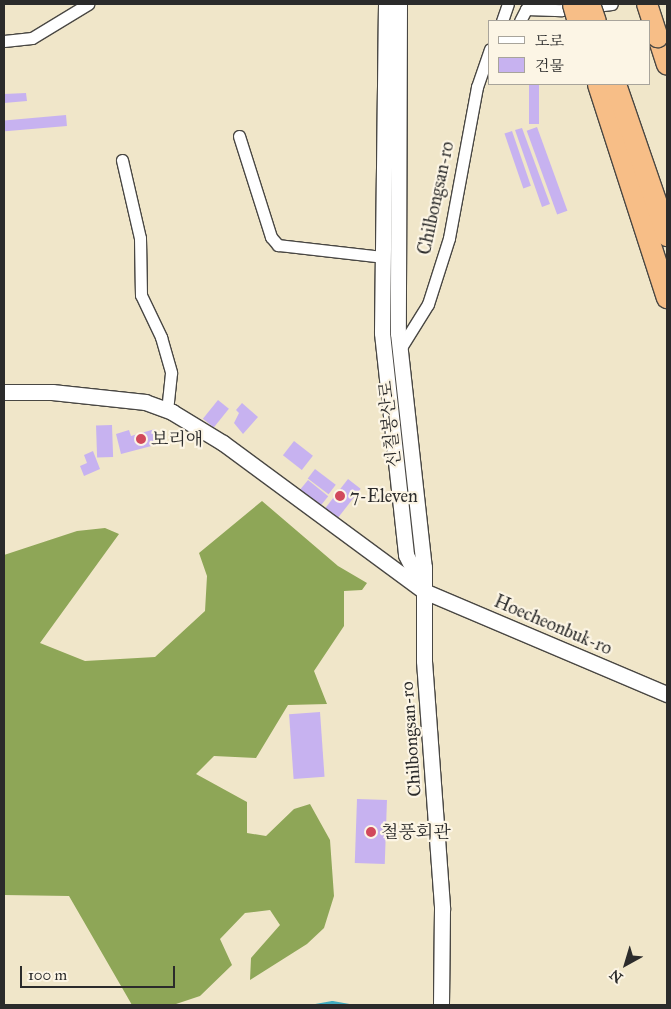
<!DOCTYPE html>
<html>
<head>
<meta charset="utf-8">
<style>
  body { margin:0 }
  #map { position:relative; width:671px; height:1009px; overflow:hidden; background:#f0e6c9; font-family:"IM FELL Great Primer","Noto Serif KR",serif }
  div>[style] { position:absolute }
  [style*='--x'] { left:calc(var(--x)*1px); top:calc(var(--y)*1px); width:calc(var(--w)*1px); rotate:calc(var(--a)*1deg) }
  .forest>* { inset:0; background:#8ea657 }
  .stream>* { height:3px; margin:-1.5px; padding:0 1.5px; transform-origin:1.5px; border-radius:1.5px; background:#42adc1 }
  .building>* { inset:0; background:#c7b2f0; transform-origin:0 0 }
  .roads { filter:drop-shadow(1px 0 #494743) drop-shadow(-1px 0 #494743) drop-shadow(0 1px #494743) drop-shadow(0 -1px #494743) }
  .minor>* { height:11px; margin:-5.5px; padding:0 5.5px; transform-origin:5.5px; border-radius:5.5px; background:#fff }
  .tertiary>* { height:15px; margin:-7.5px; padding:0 7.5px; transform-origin:7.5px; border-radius:7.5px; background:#fff }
  .trunk>* { height:20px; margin:-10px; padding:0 10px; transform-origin:10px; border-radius:10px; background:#f7be87 }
  .motorway>* { height:21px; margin:-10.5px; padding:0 10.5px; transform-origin:10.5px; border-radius:10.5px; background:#f7be87 }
  .bridges { filter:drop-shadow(1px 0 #494743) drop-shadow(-1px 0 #494743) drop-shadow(0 1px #494743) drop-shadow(0 -1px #494743) }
  .trunk-bridge>* { height:20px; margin:-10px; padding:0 10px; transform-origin:10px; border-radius:10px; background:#f7be87 }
  .motorway-bridge>* { height:21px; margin:-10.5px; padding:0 10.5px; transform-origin:10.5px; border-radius:10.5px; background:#f7be87 }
  .dots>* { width:14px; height:14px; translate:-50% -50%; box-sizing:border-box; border:2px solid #fcf5e5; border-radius:50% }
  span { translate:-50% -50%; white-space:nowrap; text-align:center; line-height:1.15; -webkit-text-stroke:4.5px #fcf5e5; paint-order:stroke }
  .street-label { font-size:18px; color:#2b2b2b }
  .poi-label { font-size:18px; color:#2b2b2b }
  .left { translate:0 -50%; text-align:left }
  .frame { position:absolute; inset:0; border:5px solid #2b2b2b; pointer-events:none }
  .legend { position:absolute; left:488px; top:20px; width:162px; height:65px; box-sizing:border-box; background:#fcf5e5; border:1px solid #a8a49b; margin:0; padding:6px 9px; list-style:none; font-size:15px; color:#2b2b2b }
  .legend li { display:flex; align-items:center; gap:10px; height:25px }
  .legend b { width:25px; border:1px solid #a8a49b }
  .north { position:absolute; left:601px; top:939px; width:50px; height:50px; -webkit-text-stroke:4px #fcf5e5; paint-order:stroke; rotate:219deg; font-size:14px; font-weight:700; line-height:20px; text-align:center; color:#2b2b2b }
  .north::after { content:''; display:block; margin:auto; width:18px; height:22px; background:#2b2b2b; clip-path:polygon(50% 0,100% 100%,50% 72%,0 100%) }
  .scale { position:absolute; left:20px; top:966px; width:155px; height:22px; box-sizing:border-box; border:2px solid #2b2b2b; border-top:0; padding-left:6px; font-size:15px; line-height:18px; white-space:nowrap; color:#2b2b2b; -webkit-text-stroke:4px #fcf5e5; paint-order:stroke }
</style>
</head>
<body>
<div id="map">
  <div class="forest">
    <i style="clip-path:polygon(262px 501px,338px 566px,367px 583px,362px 590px,344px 591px,344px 626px,314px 671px,327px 704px,288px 705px,256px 758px,214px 756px,196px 774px,247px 802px,247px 833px,266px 836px,294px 809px,310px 804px,330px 840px,334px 896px,324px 928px,307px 944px,250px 980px,251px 958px,280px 925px,270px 910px,245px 913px,220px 939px,232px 965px,200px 996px,173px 1005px,132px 1005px,69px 896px,4px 895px,4px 555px,77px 531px,105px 528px,119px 534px,40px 643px,85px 661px,155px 657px,205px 611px,207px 576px,199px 553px)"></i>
  </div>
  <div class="stream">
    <i style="--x:315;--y:1005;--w:17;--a:-10"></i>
    <i style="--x:332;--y:1002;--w:17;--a:10"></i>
  </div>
  <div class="building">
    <i style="left:529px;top:84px;width:10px;height:40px"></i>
    <i style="clip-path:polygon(26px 93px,27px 101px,4px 103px,4px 94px)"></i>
    <i style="left:66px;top:115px;width:11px;height:62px;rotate:85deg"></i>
    <i style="left:537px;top:127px;width:89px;height:11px;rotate:70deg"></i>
    <i style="clip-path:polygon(522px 128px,550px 204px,542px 207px,515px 130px)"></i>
    <i style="left:512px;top:131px;width:58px;height:8px;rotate:71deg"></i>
    <i style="left:218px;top:400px;width:14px;height:24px;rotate:39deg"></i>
    <i style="clip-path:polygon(242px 403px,258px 417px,243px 434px,234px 423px,239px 413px,236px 410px)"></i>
    <i style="left:112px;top:425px;width:32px;height:16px;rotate:88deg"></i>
    <i style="clip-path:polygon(155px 429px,159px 444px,121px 454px,116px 434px,129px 430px,131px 436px)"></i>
    <i style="left:294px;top:441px;width:24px;height:18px;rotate:38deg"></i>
    <i style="clip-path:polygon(93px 451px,100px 469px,84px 476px,80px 466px,87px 463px,84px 455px)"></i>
    <i style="left:315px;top:469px;width:26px;height:12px;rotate:37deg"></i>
    <i style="left:348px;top:479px;width:16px;height:38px;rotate:38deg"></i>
    <i style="left:308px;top:480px;width:26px;height:13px;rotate:39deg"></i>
    <i style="left:320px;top:712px;width:65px;height:31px;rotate:86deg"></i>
    <i style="left:357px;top:799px;width:30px;height:64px;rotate:2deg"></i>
  </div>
  <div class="roads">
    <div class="minor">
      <i style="--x:502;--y:21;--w:18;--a:-71"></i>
      <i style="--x:520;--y:21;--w:13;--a:-63"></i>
      <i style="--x:526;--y:9;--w:36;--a:2"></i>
      <i style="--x:562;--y:10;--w:50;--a:-6.8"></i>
      <i style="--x:4;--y:41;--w:28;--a:-6"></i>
      <i style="--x:32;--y:38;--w:66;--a:-31.3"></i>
      <i style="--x:239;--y:136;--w:106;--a:72.4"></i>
      <i style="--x:271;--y:237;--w:11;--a:49"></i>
      <i style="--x:278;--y:245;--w:106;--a:6.5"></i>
      <i style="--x:122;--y:160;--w:80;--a:77"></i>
      <i style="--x:140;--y:238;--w:57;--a:89"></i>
      <i style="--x:141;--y:295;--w:47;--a:64.5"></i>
      <i style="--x:161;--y:337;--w:37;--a:74"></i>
      <i style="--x:171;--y:373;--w:37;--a:96"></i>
      <i style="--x:400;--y:349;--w:53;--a:-58.1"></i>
      <i style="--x:428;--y:304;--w:69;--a:-72.3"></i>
      <i style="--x:449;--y:238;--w:154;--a:-79.5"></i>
      <i style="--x:477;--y:87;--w:40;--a:-71.1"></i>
    </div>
    <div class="tertiary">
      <i style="--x:386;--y:4;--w:329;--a:90.7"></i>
      <i style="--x:382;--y:333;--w:223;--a:83.8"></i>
      <i style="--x:406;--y:555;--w:36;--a:63"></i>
      <i style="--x:399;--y:4;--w:329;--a:90.2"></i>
      <i style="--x:398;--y:333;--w:235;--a:83.7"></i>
      <i style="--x:424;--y:567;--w:94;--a:90"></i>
      <i style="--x:424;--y:661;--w:249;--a:85.8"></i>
      <i style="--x:442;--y:909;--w:96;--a:90.6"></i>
      <i style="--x:4;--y:392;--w:48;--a:0"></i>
      <i style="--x:52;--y:392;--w:94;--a:6.1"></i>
      <i style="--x:145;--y:402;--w:29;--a:20"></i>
      <i style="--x:172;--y:412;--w:60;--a:31.3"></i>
      <i style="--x:223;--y:443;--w:250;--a:36.4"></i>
      <i style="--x:424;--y:591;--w:264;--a:23"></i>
    </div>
    <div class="trunk">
      <i style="--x:658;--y:37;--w:29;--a:72"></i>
    </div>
    <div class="motorway">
      <i style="--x:598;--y:84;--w:224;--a:72.1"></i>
      <i style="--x:615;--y:84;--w:160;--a:71"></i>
    </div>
  </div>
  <div class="bridges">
    <div class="trunk-bridge">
      <i style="--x:647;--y:4;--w:35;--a:72"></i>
    </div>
    <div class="motorway-bridge">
      <i style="--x:573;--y:4;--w:18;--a:74"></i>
      <i style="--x:589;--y:4;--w:18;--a:71"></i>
    </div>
  </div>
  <div class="dots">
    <i style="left:141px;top:439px;background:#d1495b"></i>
    <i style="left:340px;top:496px;background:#d1495b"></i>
    <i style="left:371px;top:832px;background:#d1495b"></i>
  </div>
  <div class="street-label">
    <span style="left:436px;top:198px;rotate:-78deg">Chilbongsan-ro</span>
    <span style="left:390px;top:424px;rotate:-96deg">신칠봉산로</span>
    <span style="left:553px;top:625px;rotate:23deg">Hoecheonbuk-ro</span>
    <span style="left:411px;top:739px;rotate:-94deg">Chilbongsan-ro</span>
  </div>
  <div class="poi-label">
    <span class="left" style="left:151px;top:439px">보리애</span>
    <span class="left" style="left:350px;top:496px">7-Eleven</span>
    <span class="left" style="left:381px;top:832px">철풍회관</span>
  </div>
  <div class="frame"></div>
  <ul class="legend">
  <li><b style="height:6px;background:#fff"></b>도로</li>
  <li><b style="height:14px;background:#c7b2f0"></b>건물</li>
  </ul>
  <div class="north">N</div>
  <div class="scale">100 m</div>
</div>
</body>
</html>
